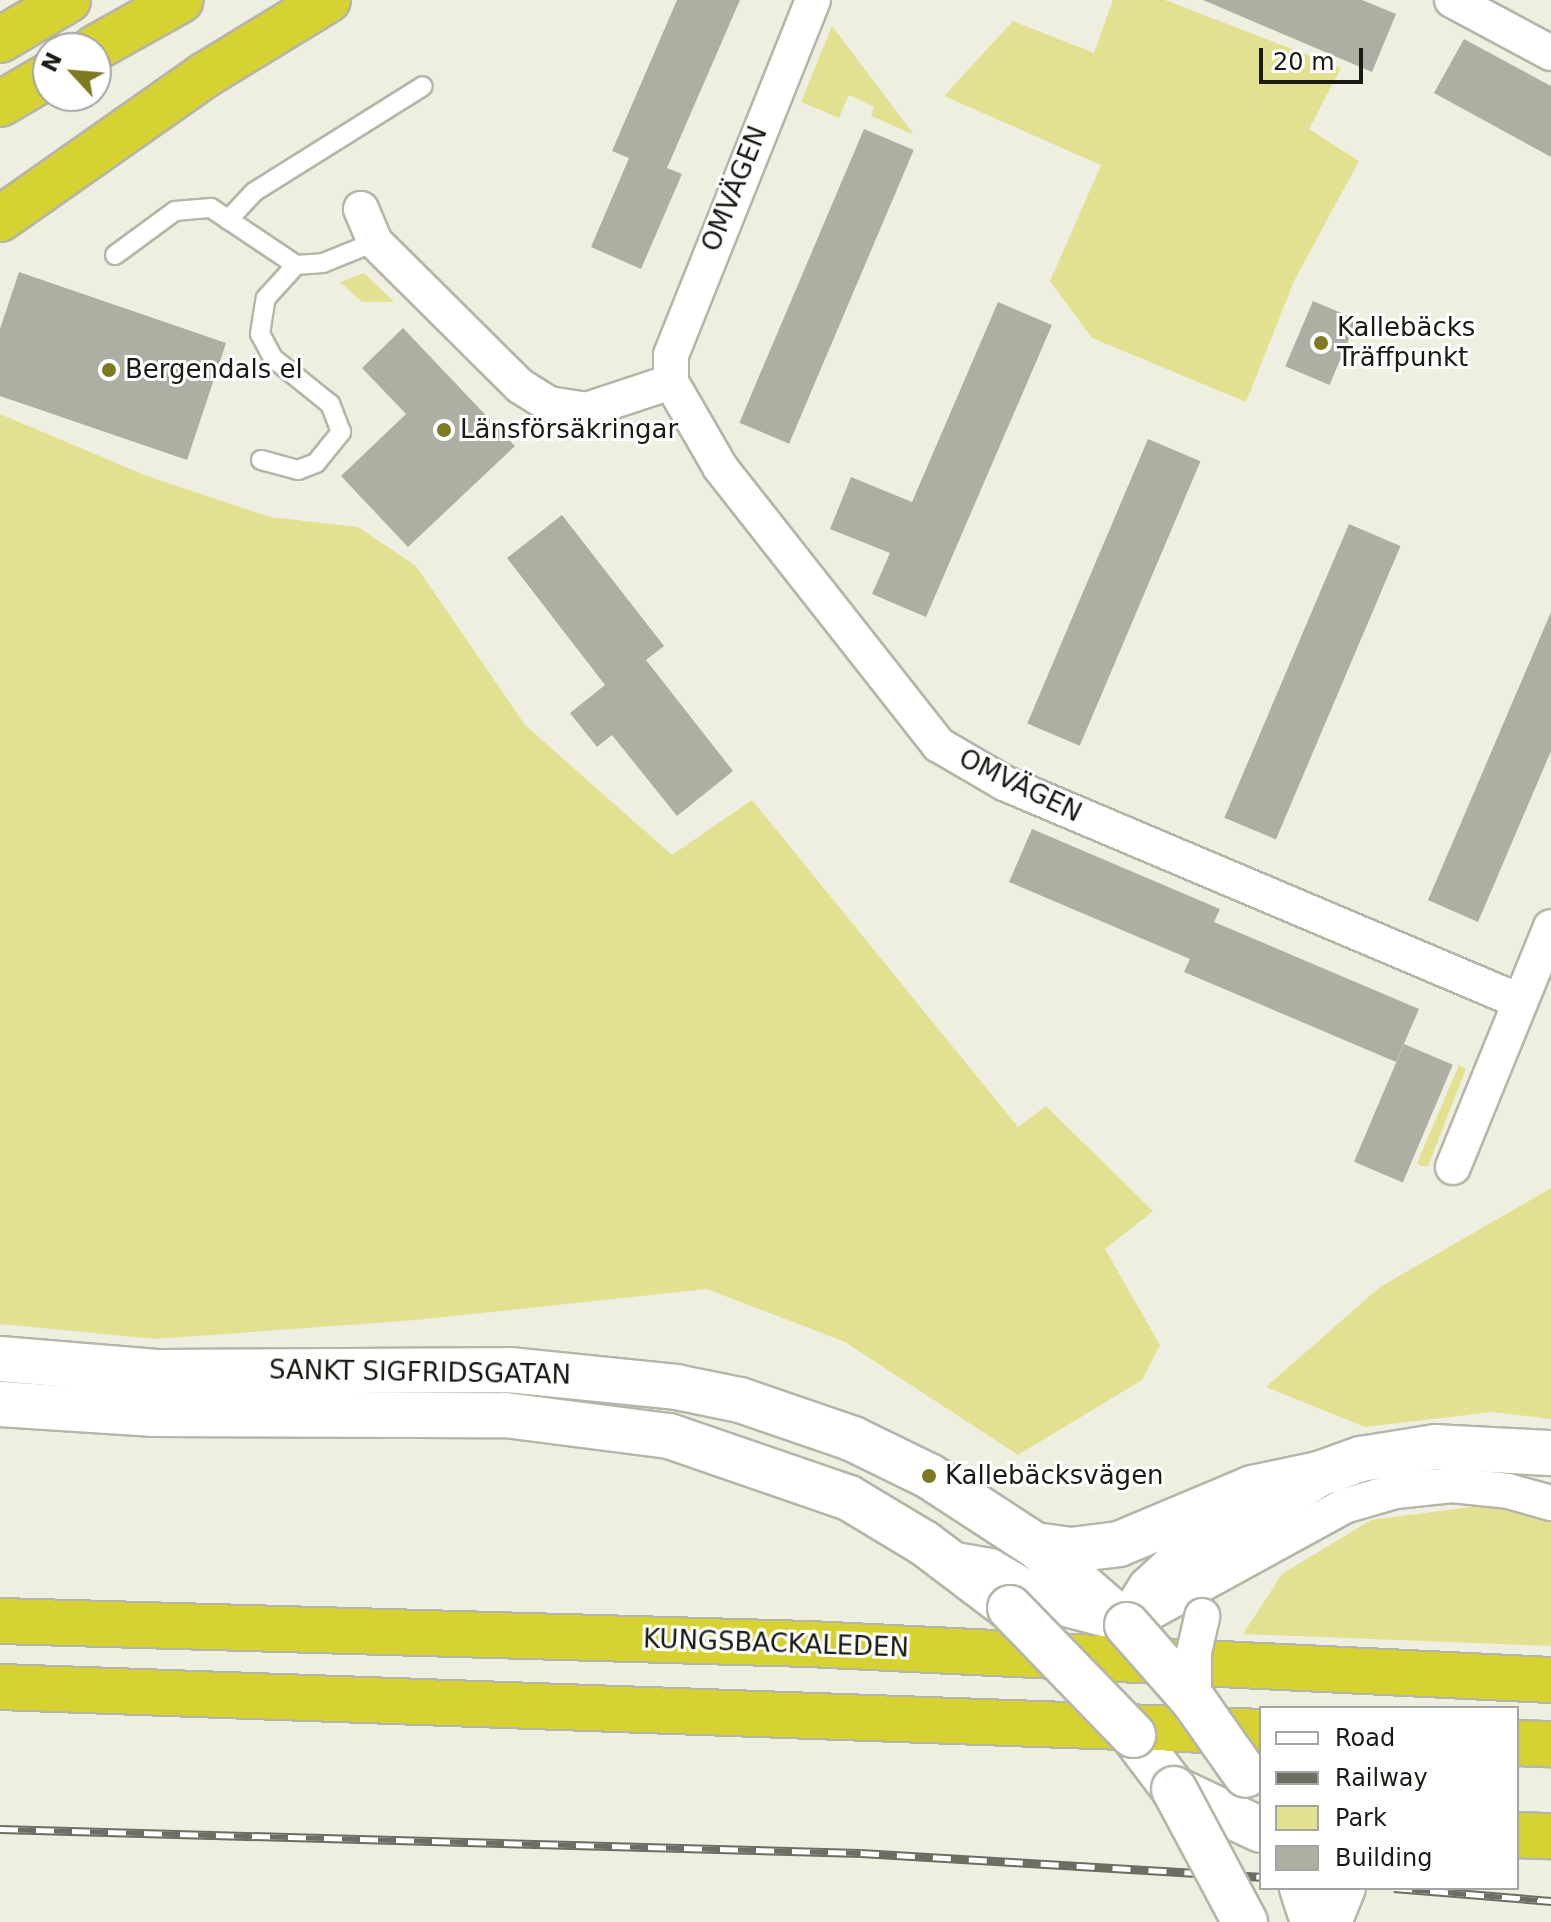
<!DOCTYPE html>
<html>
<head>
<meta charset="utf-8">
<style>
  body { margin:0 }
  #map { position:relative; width:1551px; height:1922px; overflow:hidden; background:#efefe1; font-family:"DejaVu Sans",sans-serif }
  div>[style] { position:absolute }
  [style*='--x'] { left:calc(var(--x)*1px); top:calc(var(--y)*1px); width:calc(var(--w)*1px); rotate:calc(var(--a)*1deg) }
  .green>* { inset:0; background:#e2e192 }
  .building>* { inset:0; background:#aeafa2; transform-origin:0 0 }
  .roads { filter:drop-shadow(2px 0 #b5b5a8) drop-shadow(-2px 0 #b5b5a8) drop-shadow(0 2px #b5b5a8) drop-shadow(0 -2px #b5b5a8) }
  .lane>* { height:18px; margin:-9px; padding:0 9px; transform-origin:9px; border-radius:9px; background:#fff }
  .street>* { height:34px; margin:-17px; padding:0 17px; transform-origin:17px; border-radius:17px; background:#fff }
  .secondary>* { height:44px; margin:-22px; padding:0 22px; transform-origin:22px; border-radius:22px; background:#fff }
  .highway>* { height:44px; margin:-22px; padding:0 22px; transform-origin:22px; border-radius:22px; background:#d6d232 }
  .rail>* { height:9px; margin-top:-4.5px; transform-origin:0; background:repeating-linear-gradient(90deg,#fff 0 18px,#6d6d64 0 36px); box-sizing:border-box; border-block:2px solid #6d6d64 }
  .bridges { filter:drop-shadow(2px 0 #b5b5a8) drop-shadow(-2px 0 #b5b5a8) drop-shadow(0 2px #b5b5a8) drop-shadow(0 -2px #b5b5a8) }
  .street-bridge>* { height:34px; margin:-17px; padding:0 17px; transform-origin:17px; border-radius:17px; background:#fff }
  .secondary-bridge>* { height:44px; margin:-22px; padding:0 22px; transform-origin:22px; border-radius:22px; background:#fff }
  .dots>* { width:22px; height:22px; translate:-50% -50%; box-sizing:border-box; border:4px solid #fff; border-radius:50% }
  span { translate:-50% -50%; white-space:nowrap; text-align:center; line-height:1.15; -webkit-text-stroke:6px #fff; paint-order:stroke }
  .street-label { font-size:26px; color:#1b1b16 }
  .poi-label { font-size:26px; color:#1b1b16 }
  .left { translate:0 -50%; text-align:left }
  .legend { position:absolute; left:1259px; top:1706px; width:260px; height:184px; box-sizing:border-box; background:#fff; border:2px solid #a4a4a2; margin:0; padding:10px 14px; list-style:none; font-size:24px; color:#1b1b16 }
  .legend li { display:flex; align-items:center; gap:16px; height:40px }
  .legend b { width:40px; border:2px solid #a4a4a2 }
  .north { position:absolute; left:32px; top:32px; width:80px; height:80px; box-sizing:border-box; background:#fff; border:2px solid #a4a4a2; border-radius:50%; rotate:296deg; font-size:22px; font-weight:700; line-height:32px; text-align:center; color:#1b1b16 }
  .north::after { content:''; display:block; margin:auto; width:28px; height:36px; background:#7d7a21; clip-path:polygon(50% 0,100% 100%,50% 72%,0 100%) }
  .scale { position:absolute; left:1259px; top:48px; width:104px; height:36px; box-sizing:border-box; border:4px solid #1b1b16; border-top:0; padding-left:10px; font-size:24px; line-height:28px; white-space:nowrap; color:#1b1b16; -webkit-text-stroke:6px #fff; paint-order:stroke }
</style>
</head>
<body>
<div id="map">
  <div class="green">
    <i style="clip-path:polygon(1113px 0,1165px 0,1341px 68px,1309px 129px,1359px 161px,1294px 281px,1246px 402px,1092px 338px,1050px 281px,1101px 165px,944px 96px,1013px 21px,1094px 53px)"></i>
    <i style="clip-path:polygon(832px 26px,913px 133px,912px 134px,871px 116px,874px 107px,849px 95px,839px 118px,801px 102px)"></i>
    <i style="clip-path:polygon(364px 273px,394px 302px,362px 302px,340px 282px)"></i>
    <i style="clip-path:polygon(0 414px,147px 476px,270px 517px,358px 527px,416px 566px,525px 725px,672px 855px,752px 800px,1018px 1127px,1046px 1106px,1153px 1211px,1105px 1249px,1160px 1345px,1142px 1380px,1018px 1455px,845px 1342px,707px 1289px,416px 1320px,155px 1339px,0 1324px)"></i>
    <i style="clip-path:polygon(1459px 1065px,1466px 1069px,1428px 1166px,1421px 1166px,1417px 1163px)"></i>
    <i style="clip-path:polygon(1551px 1188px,1551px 1419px,1492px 1412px,1365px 1427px,1266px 1387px,1380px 1287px)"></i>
    <i style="clip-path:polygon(1494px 1504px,1551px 1522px,1551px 1646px,1243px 1634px,1282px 1574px,1371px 1520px)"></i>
  </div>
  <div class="building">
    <i style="clip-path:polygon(677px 0,740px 0,667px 168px,682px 174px,641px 269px,591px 247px,629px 158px,612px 151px)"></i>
    <i style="clip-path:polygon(1203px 0,1362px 0,1396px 14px,1372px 72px)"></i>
    <i style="clip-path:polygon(1464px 39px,1551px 86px,1551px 157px,1434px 93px)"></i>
    <i style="left:864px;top:129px;width:54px;height:319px;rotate:23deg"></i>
    <i style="clip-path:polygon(19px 272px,226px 343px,187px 460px,0 396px,0 329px)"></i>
    <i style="left:1313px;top:301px;width:48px;height:71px;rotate:23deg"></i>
    <i style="clip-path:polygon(998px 302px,1052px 325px,926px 617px,872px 594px,890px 553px,830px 529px,851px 477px,912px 502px)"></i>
    <i style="clip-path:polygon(403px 328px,515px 446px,408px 547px,341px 476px,406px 414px,362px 368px)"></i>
    <i style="left:1148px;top:439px;width:57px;height:309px;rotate:23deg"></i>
    <i style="clip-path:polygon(562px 515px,664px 646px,646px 660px,733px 771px,677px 816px,612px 735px,597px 747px,570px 713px,605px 685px,507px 558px)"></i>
    <i style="left:1349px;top:524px;width:56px;height:319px;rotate:23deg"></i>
    <i style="clip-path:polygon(1551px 612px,1551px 751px,1478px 922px,1428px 900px)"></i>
    <i style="clip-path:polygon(1032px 829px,1220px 909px,1214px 922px,1419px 1009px,1396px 1062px,1184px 972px,1190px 959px,1009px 882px)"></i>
    <i style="left:1404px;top:1044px;width:53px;height:128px;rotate:23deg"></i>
  </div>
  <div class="roads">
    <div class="lane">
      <i style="--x:228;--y:220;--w:38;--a:-47"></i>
      <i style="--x:254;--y:192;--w:199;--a:-32.1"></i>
      <i style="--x:115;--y:255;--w:74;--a:-36.3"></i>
      <i style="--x:175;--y:211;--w:36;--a:-5"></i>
      <i style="--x:211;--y:208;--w:102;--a:33.8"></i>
      <i style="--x:296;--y:265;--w:27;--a:-4"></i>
      <i style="--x:323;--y:263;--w:56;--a:-22"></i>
      <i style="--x:261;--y:460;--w:38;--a:15"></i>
      <i style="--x:298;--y:470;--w:19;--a:-21"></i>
      <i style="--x:316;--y:463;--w:40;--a:-51"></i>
      <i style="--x:341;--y:432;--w:30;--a:-111"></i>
      <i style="--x:330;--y:404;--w:73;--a:-141.1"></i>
      <i style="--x:273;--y:358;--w:27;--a:-118"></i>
      <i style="--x:260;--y:334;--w:36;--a:-81"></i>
      <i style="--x:266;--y:298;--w:45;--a:-47.7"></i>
    </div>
    <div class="street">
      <i style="--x:813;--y:0;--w:382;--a:111.8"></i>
      <i style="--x:671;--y:355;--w:27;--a:90"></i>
      <i style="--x:671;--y:382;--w:98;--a:60"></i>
      <i style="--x:720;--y:467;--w:354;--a:51.8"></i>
      <i style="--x:939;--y:745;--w:75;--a:30.3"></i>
      <i style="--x:1004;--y:783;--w:559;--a:22.94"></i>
      <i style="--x:1452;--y:0;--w:112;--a:28.2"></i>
      <i style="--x:361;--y:209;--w:36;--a:67"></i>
      <i style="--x:375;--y:242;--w:204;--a:44.8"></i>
      <i style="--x:520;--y:386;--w:34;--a:32"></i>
      <i style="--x:549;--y:404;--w:37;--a:9"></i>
      <i style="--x:586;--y:410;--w:89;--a:-18.2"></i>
      <i style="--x:1453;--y:1167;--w:259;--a:-67.8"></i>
      <i style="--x:950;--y:1559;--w:41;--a:9.9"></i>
      <i style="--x:990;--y:1566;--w:83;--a:30.3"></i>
      <i style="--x:1062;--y:1608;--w:67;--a:14.7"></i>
      <i style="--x:1127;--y:1625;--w:247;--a:-28.7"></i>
      <i style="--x:1344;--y:1506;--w:54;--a:-16.1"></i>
      <i style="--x:1396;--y:1491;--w:56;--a:-6.1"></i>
      <i style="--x:1452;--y:1485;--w:56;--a:6.1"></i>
      <i style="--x:1508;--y:1491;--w:45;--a:15.6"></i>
    </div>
    <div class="secondary">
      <i style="--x:0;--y:1359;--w:160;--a:4.7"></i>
      <i style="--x:159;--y:1372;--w:350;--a:-0.3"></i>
      <i style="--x:509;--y:1370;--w:168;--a:5.8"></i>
      <i style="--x:676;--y:1387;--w:65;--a:11.5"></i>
      <i style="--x:740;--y:1400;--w:120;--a:19"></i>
      <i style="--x:853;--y:1439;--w:85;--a:26"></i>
      <i style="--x:929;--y:1476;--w:126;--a:33.1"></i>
      <i style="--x:1035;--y:1545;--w:122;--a:41"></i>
      <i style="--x:1127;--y:1625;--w:43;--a:-57.4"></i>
      <i style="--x:1150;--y:1589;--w:34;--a:-43"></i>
      <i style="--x:1175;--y:1566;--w:171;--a:-32.6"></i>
      <i style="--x:0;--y:1404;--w:155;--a:3.7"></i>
      <i style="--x:155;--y:1414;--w:350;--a:0.2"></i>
      <i style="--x:505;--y:1415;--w:165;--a:7.3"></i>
      <i style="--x:669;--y:1436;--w:190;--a:19"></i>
      <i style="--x:849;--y:1498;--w:87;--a:31"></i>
      <i style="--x:924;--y:1543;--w:108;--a:37.1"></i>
      <i style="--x:1035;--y:1545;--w:36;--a:8"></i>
      <i style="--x:1071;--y:1550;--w:48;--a:-7.1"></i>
      <i style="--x:1119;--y:1544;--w:144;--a:-22.8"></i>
      <i style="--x:1252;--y:1488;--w:68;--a:-11.8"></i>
      <i style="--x:1319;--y:1474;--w:45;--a:-19.7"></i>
      <i style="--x:1361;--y:1459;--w:76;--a:-9.1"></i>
      <i style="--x:1436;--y:1447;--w:115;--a:3"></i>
      <i style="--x:1133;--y:1735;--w:68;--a:52.8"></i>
      <i style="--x:1174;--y:1789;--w:96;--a:25.2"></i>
      <i style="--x:1302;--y:1888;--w:36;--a:72"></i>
      <i style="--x:1329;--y:1922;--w:37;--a:-68"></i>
    </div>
    <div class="highway">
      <i style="--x:0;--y:40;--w:79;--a:-30.5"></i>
      <i style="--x:95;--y:48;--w:98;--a:-29.2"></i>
      <i style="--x:0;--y:104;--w:56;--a:-30.3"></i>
      <i style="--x:0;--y:219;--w:251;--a:-35.1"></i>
      <i style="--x:205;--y:75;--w:144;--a:-31.4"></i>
      <i style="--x:0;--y:1621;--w:809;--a:1.63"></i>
      <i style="--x:809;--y:1644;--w:743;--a:2.78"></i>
      <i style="--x:0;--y:1687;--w:1262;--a:2.04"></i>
      <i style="--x:1517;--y:1743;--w:34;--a:2"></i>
      <i style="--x:1517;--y:1835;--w:34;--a:2"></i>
    </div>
  </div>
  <div class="rail">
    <i style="--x:0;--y:1829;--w:861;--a:1.6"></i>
    <i style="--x:861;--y:1853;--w:401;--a:3.4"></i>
    <i style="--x:1394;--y:1888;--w:158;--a:4.7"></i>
  </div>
  <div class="bridges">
    <div class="street-bridge">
      <i style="--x:1194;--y:1701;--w:49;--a:-90"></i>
      <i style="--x:1194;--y:1652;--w:37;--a:-77"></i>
    </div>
    <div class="secondary-bridge">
      <i style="--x:1010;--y:1608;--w:177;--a:45.9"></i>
      <i style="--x:1127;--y:1625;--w:101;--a:48.6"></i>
      <i style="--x:1194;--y:1701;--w:90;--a:54.9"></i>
      <i style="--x:1174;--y:1789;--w:151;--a:61.9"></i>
    </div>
  </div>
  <div class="dots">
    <i style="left:1321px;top:343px;background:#7d7a21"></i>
    <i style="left:109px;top:370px;background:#7d7a21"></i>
    <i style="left:444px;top:430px;background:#7d7a21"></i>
    <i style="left:929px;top:1476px;background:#7d7a21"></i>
  </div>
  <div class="street-label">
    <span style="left:735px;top:189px;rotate:-68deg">OMVÄGEN</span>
    <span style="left:1020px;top:786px;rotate:26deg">OMVÄGEN</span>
    <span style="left:420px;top:1373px;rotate:1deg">SANKT SIGFRIDSGATAN</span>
    <span style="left:776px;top:1644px;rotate:2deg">KUNGSBACKALEDEN</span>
  </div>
  <div class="poi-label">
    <span class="left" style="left:1337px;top:343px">Kallebäcks<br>Träffpunkt</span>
    <span class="left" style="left:125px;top:370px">Bergendals el</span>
    <span class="left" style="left:460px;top:430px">Länsförsäkringar</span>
    <span class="left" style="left:945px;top:1476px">Kallebäcksvägen</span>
  </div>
  <ul class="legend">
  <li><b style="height:10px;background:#fff"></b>Road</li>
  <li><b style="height:10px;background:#6d6d64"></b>Railway</li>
  <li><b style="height:22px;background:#e2e192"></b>Park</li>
  <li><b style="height:22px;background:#aeafa2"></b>Building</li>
  </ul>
  <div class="north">N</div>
  <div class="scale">20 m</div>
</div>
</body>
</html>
